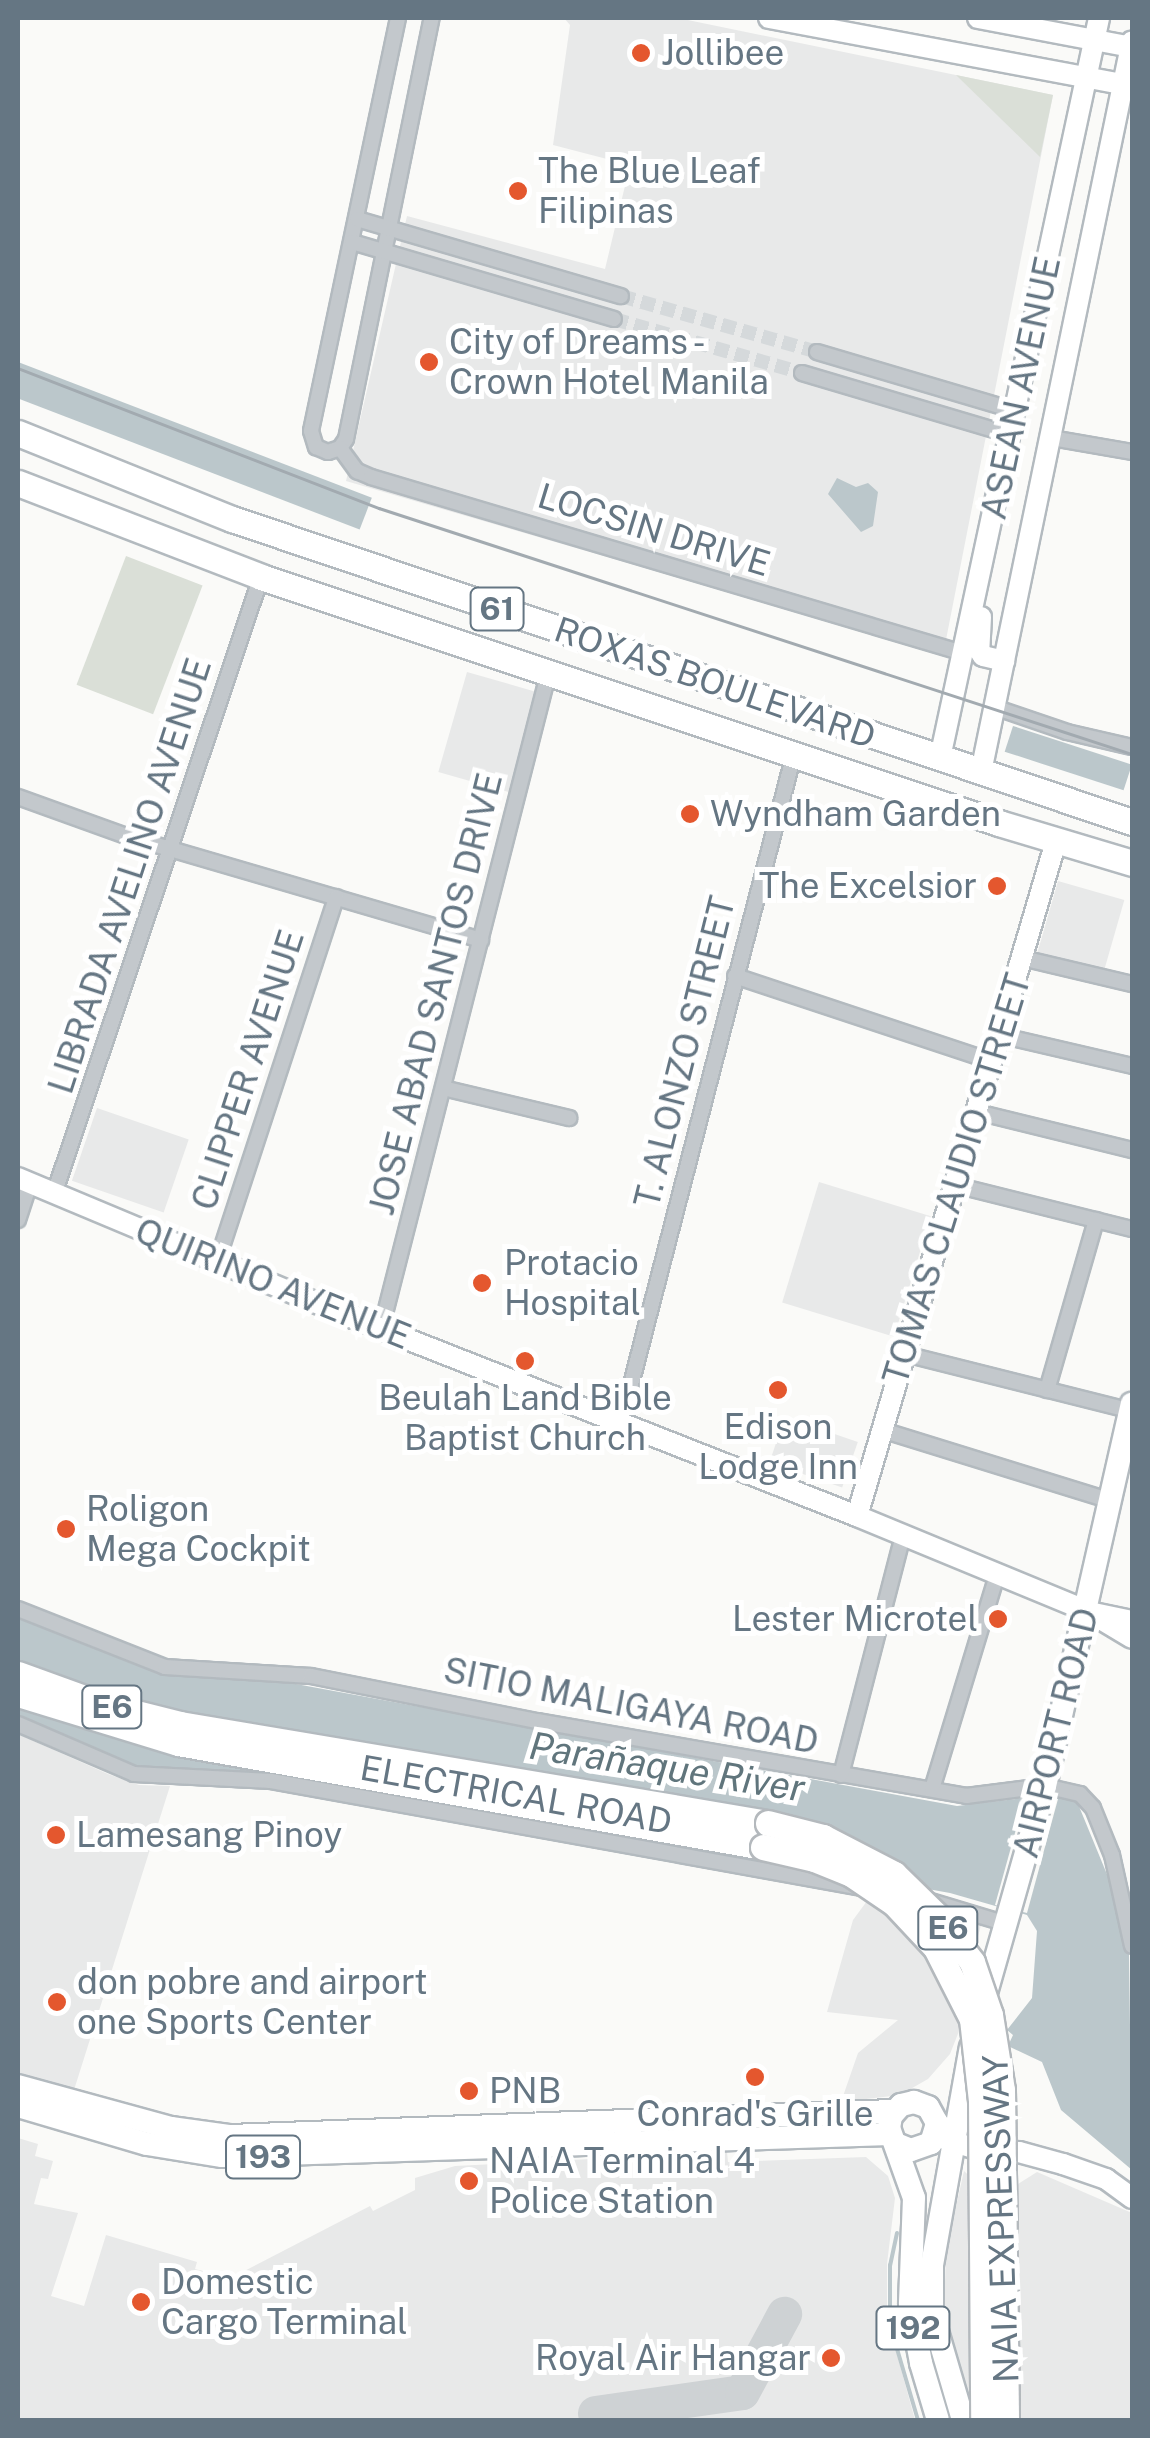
<!DOCTYPE html>
<html>
<head>
<meta charset="utf-8">
<style>
  body { margin:0 }
  #map { position:relative; width:1150px; height:2438px; overflow:hidden; background:#fafaf8; font-family:"Public Sans",sans-serif }
  div>[style] { position:absolute }
  [style*='--x'] { left:calc(var(--x)*1px); top:calc(var(--y)*1px); width:calc(var(--w)*1px); rotate:calc(var(--a)*1deg) }
  .built>* { inset:0; background:#e8e9e9; transform-origin:0 0 }
  .green>* { inset:0; background:#dadfd7; transform-origin:0 0 }
  .water>* { inset:0; background:#bbc7cb; transform-origin:0 0 }
  .pier>* { inset:0; background:#fafaf8 }
  .stream>* { height:4px; margin:-2px; padding:0 2px; transform-origin:2px; border-radius:2px; background:#bbc7cb }
  .taxiway>* { height:35px; margin:-17.5px; padding:0 17.5px; transform-origin:17.5px; border-radius:17.5px; background:#ced2d4 }
  .street-tunnel>* { height:14px; margin-top:-7px; transform-origin:0; background:repeating-linear-gradient(90deg,#d5d9db 0 14px,transparent 0 21px) }
  .roads { filter:drop-shadow(2px 0 #b3babf) drop-shadow(-2px 0 #b3babf) drop-shadow(0 2px #b3babf) drop-shadow(0 -2px #b3babf) }
  .street>* { height:14px; margin:-7px; padding:0 7px; transform-origin:7px; border-radius:7px; background:#c3c8cc }
  .secondary>* { height:20px; margin:-10px; padding:0 10px; transform-origin:10px; border-radius:10px; background:#fff }
  .primary>* { height:22px; margin:-11px; padding:0 11px; transform-origin:11px; border-radius:11px; background:#fff }
  .highway>* { height:25px; margin:-12.5px; padding:0 12.5px; transform-origin:12.5px; border-radius:12.5px; background:#fff }
  .tram>* { height:2.5px; margin:-1.25px; padding:0 1.25px; transform-origin:1.25px; border-radius:1.25px; background:#a2aab0 }
  .bridges { filter:drop-shadow(2px 0 #b4b9bd) drop-shadow(-2px 0 #b4b9bd) drop-shadow(0 2px #b4b9bd) drop-shadow(0 -2px #b4b9bd) }
  .highway-bridge>* { height:25px; margin:-12.5px; padding:0 12.5px; transform-origin:12.5px; border-radius:12.5px; background:#fff }
  .dots>* { width:28px; height:28px; translate:-50% -50%; box-sizing:border-box; border:5px solid #fff; border-radius:50% }
  span { translate:-50% -50%; white-space:nowrap; text-align:center; line-height:1.15; -webkit-text-stroke:10px #fff; paint-order:stroke }
  .shield-label span { padding:2px 8px; background:#fff; border:2px solid; border-radius:8px; -webkit-text-stroke-width:0 }
  .shield-label { font-size:32px; color:#657683; font-weight:700 }
  .poi-label { font-size:35px; color:#657683 }
  .left { translate:0 -50%; text-align:left }
  .right { translate:-100% -50%; text-align:right }
  .street-label { font-size:35px; color:#657683 }
  .water-label { font-size:38px; color:#60757c; font-style:italic }
  .frame { position:absolute; inset:0; border:20px solid #657683; pointer-events:none }
</style>
</head>
<body>
<div id="map">
  <div class="built">
    <i style="clip-path:polygon(564px 18px,678px 18px,1053px 95px,943px 655px,346px 481px,407px 216px,605px 269px,630px 165px,553px 145px,570px 25px)"></i>
    <i style="left:467px;top:672px;width:74px;height:104px;rotate:16deg"></i>
    <i style="left:1058px;top:881px;width:69px;height:77px;rotate:16deg"></i>
    <i style="left:97px;top:1108px;width:97px;height:77px;rotate:19deg"></i>
    <i style="left:819px;top:1182px;width:117px;height:126px;rotate:17deg"></i>
    <i style="left:785px;top:1417px;width:77px;height:48px;rotate:19deg"></i>
    <i style="clip-path:polygon(18px 1734px,108px 1774px,139px 1785px,170px 1786px,74px 2090px,18px 2074px)"></i>
    <i style="clip-path:polygon(867px 1901px,981px 1925px,960px 2004px,965px 2016px,950px 2054px,928px 2079px,900px 2095px,841px 2102px,858px 2053px,898px 2020px,827px 2012px,853px 1920px)"></i>
    <i style="clip-path:polygon(18px 2138px,38px 2144px,35px 2156px,53px 2161px,48px 2179px,41px 2178px,34px 2204px,78px 2213px,51px 2296px,84px 2306px,106px 2235px,197px 2262px,195px 2269px,231px 2278px,370px 2206px,373px 2211px,415px 2190px,415px 2178px,455px 2166px,727px 2152px,728px 2162px,866px 2157px,888px 2176px,895px 2198px,887px 2264px,887px 2318px,915px 2420px,18px 2420px)"></i>
    <i style="clip-path:polygon(964px 2171px,994px 2199px,1037px 2172px,1132px 2213px,1132px 2420px,974px 2420px,944px 2314px,946px 2250px)"></i>
  </div>
  <div class="green">
    <i style="clip-path:polygon(956px 75px,1053px 95px,1040px 157px)"></i>
    <i style="left:126px;top:556px;width:82px;height:138px;rotate:21deg"></i>
  </div>
  <div class="water">
    <i style="left:18px;top:362px;width:379px;height:34px;rotate:21deg"></i>
    <i style="clip-path:polygon(837px 478px,856px 487px,868px 483px,878px 492px,873px 526px,861px 532px,828px 494px)"></i>
    <i style="left:1013px;top:726px;width:125px;height:27px;rotate:18deg"></i>
    <i style="clip-path:polygon(18px 1612px,163px 1669px,252px 1676px,957px 1806px,1041px 1796px,1076px 1799px,1113px 1889px,1129px 1954px,1132px 2170px,1061px 2110px,1042px 2062px,1008px 2046px,1013px 2035px,1007px 2030px,1032px 1998px,1037px 1931px,1027px 1915px,950px 1893px,270px 1771px,165px 1771px,137px 1766px,18px 1715px)"></i>
  </div>
  <div class="pier">
    <i style="clip-path:polygon(1034px 1792px,1058px 1799px,1027px 1913px,995px 1905px,1026px 1793px)"></i>
  </div>
  <div class="stream">
    <i style="--x:897;--y:2233;--w:33;--a:102"></i>
    <i style="--x:890;--y:2265;--w:60;--a:90"></i>
    <i style="--x:890;--y:2325;--w:99;--a:73.6"></i>
  </div>
  <div class="taxiway">
    <i style="--x:595;--y:2413;--w:148;--a:-8.1"></i>
    <i style="--x:742;--y:2392;--w:89;--a:-61.7"></i>
  </div>
  <div class="street-tunnel">
    <i style="--x:621;--y:296;--w:204;--a:15.9"></i>
    <i style="--x:614;--y:319;--w:196;--a:16"></i>
  </div>
  <div class="roads">
    <div class="street">
      <i style="--x:398;--y:18;--w:422;--a:101.9"></i>
      <i style="--x:311;--y:431;--w:17;--a:73"></i>
      <i style="--x:316;--y:447;--w:13;--a:23"></i>
      <i style="--x:328;--y:452;--w:13;--a:-18"></i>
      <i style="--x:340;--y:448;--w:11;--a:-56"></i>
      <i style="--x:346;--y:439;--w:430;--a:-78.5"></i>
      <i style="--x:357;--y:219;--w:275;--a:16.3"></i>
      <i style="--x:352;--y:242;--w:273;--a:16.4"></i>
      <i style="--x:817;--y:352;--w:208;--a:16.5"></i>
      <i style="--x:802;--y:373;--w:218;--a:16.5"></i>
      <i style="--x:1052;--y:438;--w:81;--a:9.9"></i>
      <i style="--x:340;--y:448;--w:29;--a:54"></i>
      <i style="--x:357;--y:471;--w:15;--a:23"></i>
      <i style="--x:371;--y:477;--w:618;--a:16.56"></i>
      <i style="--x:994;--y:707;--w:77;--a:18.9"></i>
      <i style="--x:1067;--y:732;--w:67;--a:13"></i>
      <i style="--x:18;--y:797;--w:118;--a:19.8"></i>
      <i style="--x:129;--y:837;--w:367;--a:16.3"></i>
      <i style="--x:1022;--y:958;--w:113;--a:13.3"></i>
      <i style="--x:735;--y:976;--w:270;--a:18.4"></i>
      <i style="--x:999;--y:1035;--w:137;--a:13.1"></i>
      <i style="--x:443;--y:1088;--w:130;--a:13.4"></i>
      <i style="--x:977;--y:1112;--w:160;--a:13.8"></i>
      <i style="--x:955;--y:1185;--w:182;--a:14"></i>
      <i style="--x:54;--y:1194;--w:651;--a:-71.45"></i>
      <i style="--x:18;--y:1220;--w:39;--a:-72"></i>
      <i style="--x:217;--y:1262;--w:384;--a:-71.9"></i>
      <i style="--x:381;--y:1329;--w:675;--a:-75.68"></i>
      <i style="--x:905;--y:1354;--w:234;--a:14.1"></i>
      <i style="--x:1047;--y:1390;--w:177;--a:-73.9"></i>
      <i style="--x:621;--y:1423;--w:691;--a:-75.5"></i>
      <i style="--x:882;--y:1430;--w:240;--a:17.2"></i>
      <i style="--x:18;--y:1609;--w:158;--a:21.5"></i>
      <i style="--x:165;--y:1667;--w:146;--a:3.5"></i>
      <i style="--x:311;--y:1676;--w:230;--a:11.3"></i>
      <i style="--x:537;--y:1721;--w:436;--a:9.9"></i>
      <i style="--x:966;--y:1796;--w:80;--a:-7.2"></i>
      <i style="--x:1045;--y:1786;--w:36;--a:13"></i>
      <i style="--x:1080;--y:1794;--w:19;--a:47"></i>
      <i style="--x:1093;--y:1808;--w:51;--a:68"></i>
      <i style="--x:1112;--y:1855;--w:93;--a:77.6"></i>
      <i style="--x:18;--y:1724;--w:126;--a:23.3"></i>
      <i style="--x:134;--y:1774;--w:137;--a:2.9"></i>
      <i style="--x:271;--y:1781;--w:601;--a:10.26"></i>
      <i style="--x:841;--y:1775;--w:248;--a:-75.5"></i>
      <i style="--x:932;--y:1789;--w:224;--a:-73.1"></i>
      <i style="--x:927;--y:1900;--w:84;--a:16.7"></i>
    </div>
    <div class="secondary">
      <i style="--x:769;--y:18;--w:369;--a:10.6"></i>
      <i style="--x:978;--y:18;--w:157;--a:10.7"></i>
      <i style="--x:981;--y:617;--w:33;--a:93"></i>
      <i style="--x:979;--y:650;--w:7;--a:56"></i>
      <i style="--x:983;--y:656;--w:22;--a:13"></i>
      <i style="--x:940;--y:758;--w:757;--a:-77.87"></i>
      <i style="--x:981;--y:772;--w:746;--a:-78.33"></i>
      <i style="--x:18;--y:1178;--w:361;--a:22.7"></i>
      <i style="--x:351;--y:1317;--w:544;--a:21.47"></i>
      <i style="--x:857;--y:1516;--w:249;--a:22.4"></i>
      <i style="--x:1087;--y:1611;--w:52;--a:31"></i>
      <i style="--x:857;--y:1516;--w:704;--a:-73.57"></i>
      <i style="--x:1089;--y:1612;--w:44;--a:11.8"></i>
      <i style="--x:942;--y:2138;--w:40;--a:18"></i>
      <i style="--x:980;--y:2150;--w:39;--a:3"></i>
      <i style="--x:1019;--y:2152;--w:46;--a:15.3"></i>
      <i style="--x:1063;--y:2164;--w:46;--a:19.2"></i>
      <i style="--x:1106;--y:2179;--w:32;--a:36"></i>
    </div>
    <div class="primary">
      <i style="--x:982;--y:2007;--w:230;--a:-74.1"></i>
      <i style="--x:1045;--y:1786;--w:392;--a:-77.2"></i>
      <i style="--x:18;--y:2086;--w:159;--a:15.4"></i>
      <i style="--x:171;--y:2128;--w:60;--a:7.7"></i>
      <i style="--x:230;--y:2136;--w:664;--a:-2.16"></i>
      <i style="--x:18;--y:2106;--w:134;--a:16.4"></i>
      <i style="--x:147;--y:2144;--w:76;--a:9.1"></i>
      <i style="--x:222;--y:2156;--w:668;--a:-1.89"></i>
      <i style="--x:896;--y:2144;--w:16;--a:22"></i>
      <i style="--x:911;--y:2150;--w:21;--a:-19"></i>
      <i style="--x:931;--y:2143;--w:21;--a:-73"></i>
      <i style="--x:937;--y:2123;--w:18;--a:-119"></i>
      <i style="--x:928;--y:2107;--w:15;--a:-160"></i>
      <i style="--x:914;--y:2102;--w:13;--a:167"></i>
      <i style="--x:901;--y:2105;--w:15;--a:132"></i>
      <i style="--x:891;--y:2116;--w:12;--a:99"></i>
      <i style="--x:889;--y:2128;--w:74;--a:70.3"></i>
      <i style="--x:914;--y:2198;--w:106;--a:92.2"></i>
      <i style="--x:910;--y:2304;--w:60;--a:79.4"></i>
      <i style="--x:921;--y:2363;--w:59;--a:73.4"></i>
      <i style="--x:963;--y:2420;--w:110;--a:-106.3"></i>
      <i style="--x:932;--y:2314;--w:49;--a:-90"></i>
      <i style="--x:932;--y:2265;--w:221;--a:-79.9"></i>
    </div>
    <div class="highway">
      <i style="--x:18;--y:433;--w:231;--a:21.9"></i>
      <i style="--x:232;--y:519;--w:950;--a:18.61"></i>
      <i style="--x:18;--y:483;--w:261;--a:21.1"></i>
      <i style="--x:261;--y:577;--w:778;--a:18.43"></i>
      <i style="--x:999;--y:823;--w:139;--a:16.7"></i>
      <i style="--x:18;--y:1674;--w:88;--a:19.9"></i>
      <i style="--x:101;--y:1704;--w:81;--a:14.2"></i>
      <i style="--x:180;--y:1724;--w:596;--a:9.56"></i>
      <i style="--x:18;--y:1694;--w:167;--a:17"></i>
      <i style="--x:178;--y:1743;--w:594;--a:10.08"></i>
    </div>
  </div>
  <div class="tram">
    <i style="--x:18;--y:368;--w:387;--a:21.2"></i>
    <i style="--x:379;--y:508;--w:792;--a:18.09"></i>
  </div>
  <div class="bridges">
    <div class="highway-bridge">
      <i style="--x:768;--y:1823;--w:57;--a:14.3"></i>
      <i style="--x:823;--y:1837;--w:80;--a:27.5"></i>
      <i style="--x:894;--y:1874;--w:59;--a:44.3"></i>
      <i style="--x:936;--y:1915;--w:59;--a:52.5"></i>
      <i style="--x:972;--y:1962;--w:56;--a:71.2"></i>
      <i style="--x:990;--y:2015;--w:76;--a:80.9"></i>
      <i style="--x:1002;--y:2090;--w:330;--a:89.3"></i>
      <i style="--x:763;--y:1847;--w:52;--a:13.2"></i>
      <i style="--x:814;--y:1859;--w:40;--a:22"></i>
      <i style="--x:851;--y:1874;--w:52;--a:34"></i>
      <i style="--x:894;--y:1903;--w:62;--a:47"></i>
      <i style="--x:936;--y:1948;--w:80;--a:63.1"></i>
      <i style="--x:972;--y:2019;--w:81;--a:83.7"></i>
      <i style="--x:981;--y:2100;--w:320;--a:89.6"></i>
    </div>
  </div>
  <div class="dots">
    <i style="left:641px;top:53px;background:#e4572e"></i>
    <i style="left:518px;top:191px;background:#e4572e"></i>
    <i style="left:429px;top:362px;background:#e4572e"></i>
    <i style="left:690px;top:814px;background:#e4572e"></i>
    <i style="left:997px;top:886px;background:#e4572e"></i>
    <i style="left:482px;top:1283px;background:#e4572e"></i>
    <i style="left:525px;top:1361px;background:#e4572e"></i>
    <i style="left:778px;top:1390px;background:#e4572e"></i>
    <i style="left:66px;top:1529px;background:#e4572e"></i>
    <i style="left:998px;top:1619px;background:#e4572e"></i>
    <i style="left:56px;top:1835px;background:#e4572e"></i>
    <i style="left:57px;top:2002px;background:#e4572e"></i>
    <i style="left:755px;top:2077px;background:#e4572e"></i>
    <i style="left:469px;top:2091px;background:#e4572e"></i>
    <i style="left:469px;top:2181px;background:#e4572e"></i>
    <i style="left:141px;top:2302px;background:#e4572e"></i>
    <i style="left:831px;top:2358px;background:#e4572e"></i>
  </div>
  <div class="shield-label">
    <span style="left:497px;top:609px">61</span>
    <span style="left:112px;top:1707px">E6</span>
    <span style="left:948px;top:1928px">E6</span>
    <span style="left:263px;top:2157px">193</span>
    <span style="left:913px;top:2328px">192</span>
  </div>
  <div class="poi-label">
    <span class="left" style="left:661px;top:53px">Jollibee</span>
    <span class="left" style="left:538px;top:191px">The Blue Leaf<br>Filipinas</span>
    <span class="left" style="left:449px;top:362px">City of Dreams -<br>Crown Hotel Manila</span>
    <span class="left" style="left:710px;top:814px">Wyndham Garden</span>
    <span class="right" style="left:977px;top:886px">The Excelsior</span>
    <span class="left" style="left:504px;top:1283px">Protacio<br>Hospital</span>
    <span style="left:525px;top:1418px">Beulah Land Bible<br>Baptist Church</span>
    <span style="left:778px;top:1447px">Edison<br>Lodge Inn</span>
    <span class="left" style="left:86px;top:1529px">Roligon<br>Mega Cockpit</span>
    <span class="right" style="left:978px;top:1619px">Lester Microtel</span>
    <span class="left" style="left:76px;top:1835px">Lamesang Pinoy</span>
    <span class="left" style="left:77px;top:2002px">don pobre and airport<br>one Sports Center</span>
    <span class="left" style="left:489px;top:2091px">PNB</span>
    <span style="left:755px;top:2114px">Conrad's Grille</span>
    <span class="left" style="left:489px;top:2181px">NAIA Terminal 4<br>Police Station</span>
    <span class="left" style="left:161px;top:2302px">Domestic<br>Cargo Terminal</span>
    <span class="right" style="left:811px;top:2358px">Royal Air Hangar</span>
  </div>
  <div class="street-label">
    <span style="left:1021px;top:388px;rotate:-78deg">ASEAN AVENUE</span>
    <span style="left:654px;top:530px;rotate:17deg">LOCSIN DRIVE</span>
    <span style="left:715px;top:683px;rotate:19deg">ROXAS BOULEVARD</span>
    <span style="left:130px;top:876px;rotate:-72deg">LIBRADA AVELINO AVENUE</span>
    <span style="left:436px;top:994px;rotate:-76deg">JOSE ABAD SANTOS DRIVE</span>
    <span style="left:685px;top:1052px;rotate:-76deg">T. ALONZO STREET</span>
    <span style="left:248px;top:1070px;rotate:-72deg">CLIPPER AVENUE</span>
    <span style="left:957px;top:1179px;rotate:-73deg">TOMAS CLAUDIO STREET</span>
    <span style="left:273px;top:1284px;rotate:22deg">QUIRINO AVENUE</span>
    <span style="left:631px;top:1706px;rotate:11deg">SITIO MALIGAYA ROAD</span>
    <span style="left:1056px;top:1733px;rotate:-76deg">AIRPORT ROAD</span>
    <span style="left:516px;top:1795px;rotate:10deg">ELECTRICAL ROAD</span>
    <span style="left:1001px;top:2219px;rotate:-92deg">NAIA EXPRESSWAY</span>
  </div>
  <div class="water-label">
    <span style="left:667px;top:1767px;rotate:9deg">Parañaque River</span>
  </div>
  <div class="frame"></div>
</div>
</body>
</html>
